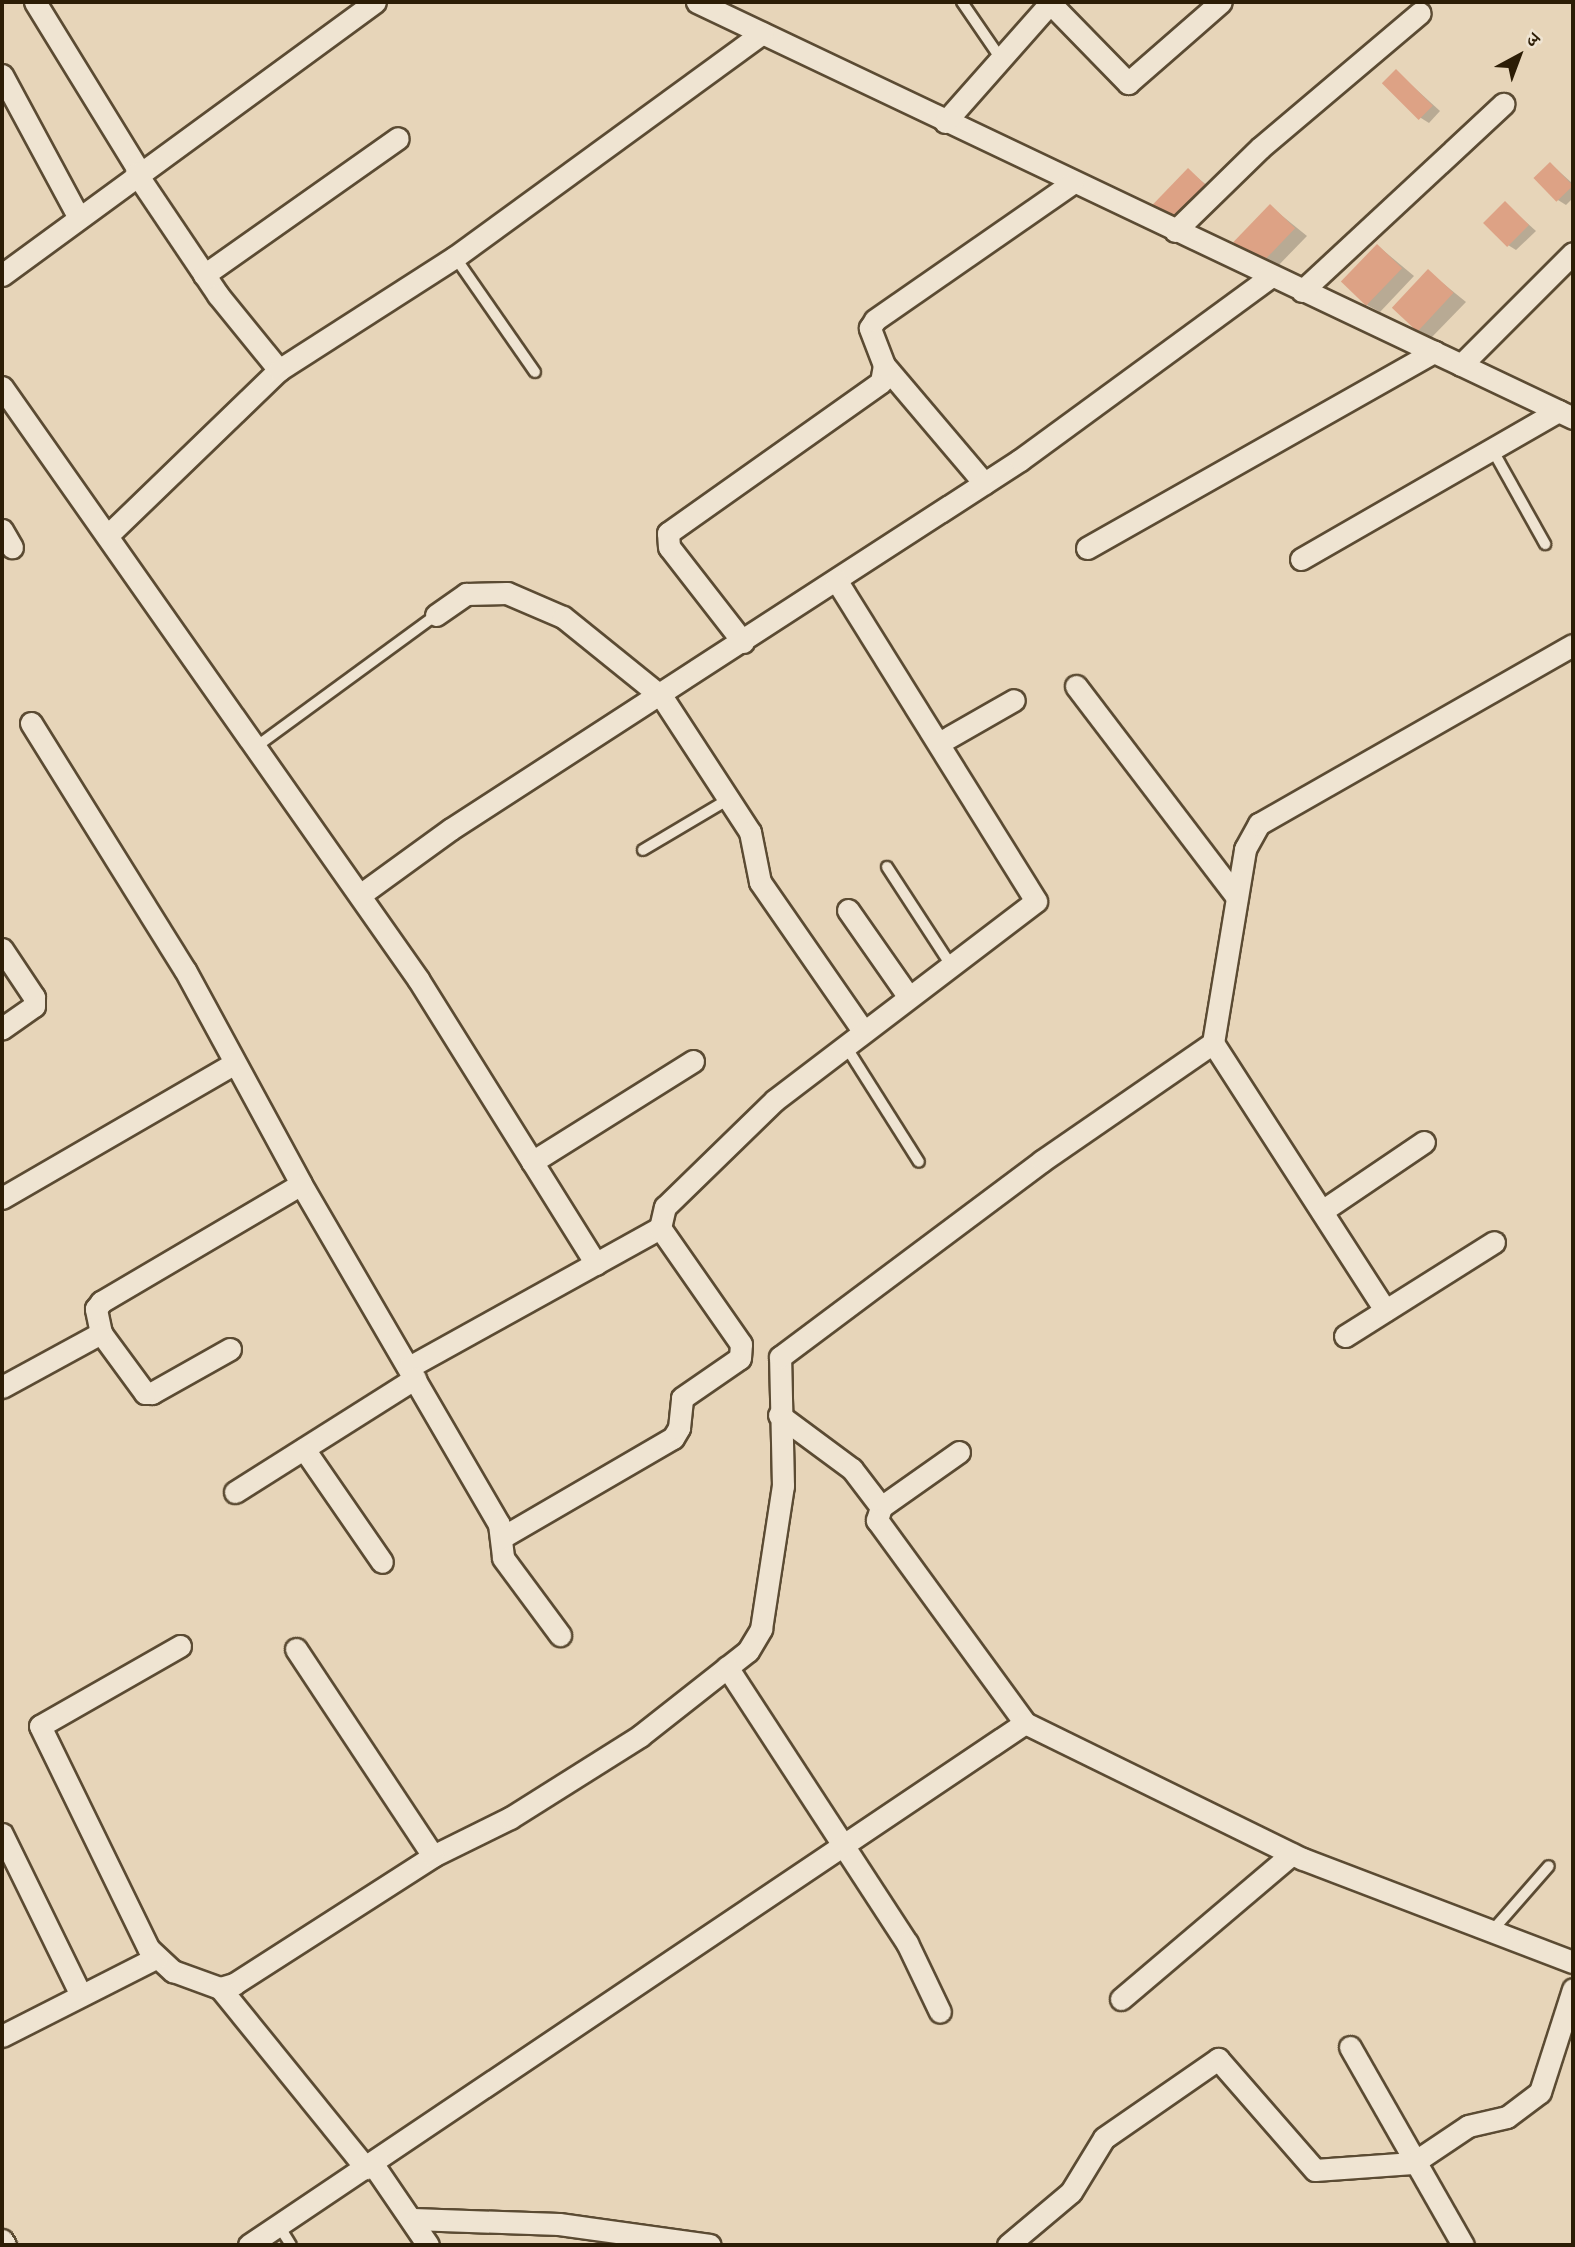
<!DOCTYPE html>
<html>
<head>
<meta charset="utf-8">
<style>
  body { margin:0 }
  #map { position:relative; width:1575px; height:2247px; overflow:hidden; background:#e7d5b9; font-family:Cardo,"Noto Serif Devanagari",serif }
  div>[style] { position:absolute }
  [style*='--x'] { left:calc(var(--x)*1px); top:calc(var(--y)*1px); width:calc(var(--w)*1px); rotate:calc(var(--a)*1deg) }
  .shadow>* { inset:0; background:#0003 }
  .building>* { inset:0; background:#dda285; transform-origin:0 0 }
  .roads { filter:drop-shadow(2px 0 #5b4b33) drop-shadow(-2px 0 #5b4b33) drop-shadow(0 2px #5b4b33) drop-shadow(0 -2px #5b4b33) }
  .lane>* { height:10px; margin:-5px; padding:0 5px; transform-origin:5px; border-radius:5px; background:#efe4d2 }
  .street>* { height:21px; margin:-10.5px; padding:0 10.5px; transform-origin:10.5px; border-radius:10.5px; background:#efe4d2 }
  span { translate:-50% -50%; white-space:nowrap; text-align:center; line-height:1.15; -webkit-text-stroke:5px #efe4d2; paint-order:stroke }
  .frame { position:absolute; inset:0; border:4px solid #2c1d06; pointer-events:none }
  .north { position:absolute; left:1484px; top:21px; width:70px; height:70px; -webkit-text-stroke:5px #efe4d2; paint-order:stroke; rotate:41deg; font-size:19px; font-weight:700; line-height:28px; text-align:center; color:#2c1d06 }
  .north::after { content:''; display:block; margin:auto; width:24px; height:32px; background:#2c1d06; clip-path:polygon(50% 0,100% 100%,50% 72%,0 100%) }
</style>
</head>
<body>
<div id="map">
  <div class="shadow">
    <i style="clip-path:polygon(1396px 71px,1440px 111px,1429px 123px,1421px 118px)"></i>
    <i style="clip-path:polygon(1551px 164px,1573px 184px,1573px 198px,1566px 205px,1558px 200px)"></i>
    <i style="clip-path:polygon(1188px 170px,1225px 200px,1190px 236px)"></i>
    <i style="clip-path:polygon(1506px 204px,1536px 231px,1516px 250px,1508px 245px)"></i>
    <i style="clip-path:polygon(1270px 206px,1307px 236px,1272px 272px,1259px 265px)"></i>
    <i style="clip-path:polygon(1378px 246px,1414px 276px,1380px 312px,1367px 305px)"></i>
    <i style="clip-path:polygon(1429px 272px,1466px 302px,1431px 338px,1418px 330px)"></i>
  </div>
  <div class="building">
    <i style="left:1396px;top:69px;width:52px;height:20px;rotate:45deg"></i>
    <i style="left:1550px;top:162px;width:33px;height:23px;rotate:46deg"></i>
    <i style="left:1188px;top:168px;width:35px;height:53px;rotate:44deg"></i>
    <i style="left:1505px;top:201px;width:34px;height:31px;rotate:45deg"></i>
    <i style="left:1270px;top:204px;width:35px;height:53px;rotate:44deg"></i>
    <i style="left:1377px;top:244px;width:35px;height:52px;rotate:44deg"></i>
    <i style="left:1428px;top:269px;width:35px;height:53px;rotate:43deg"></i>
  </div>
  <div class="roads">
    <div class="lane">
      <i style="--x:962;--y:2;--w:69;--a:55.6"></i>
      <i style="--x:455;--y:257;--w:140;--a:55.2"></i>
      <i style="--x:1492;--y:449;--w:109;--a:60.8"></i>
      <i style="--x:257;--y:746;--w:222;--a:-36.2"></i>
      <i style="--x:643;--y:850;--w:100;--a:-30.7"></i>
      <i style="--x:887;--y:867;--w:117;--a:56.9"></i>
      <i style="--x:845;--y:1045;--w:138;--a:57.7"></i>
      <i style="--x:1492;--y:1931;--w:86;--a:-48.8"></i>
      <i style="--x:279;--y:2226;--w:22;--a:58"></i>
    </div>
    <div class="street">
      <i style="--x:35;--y:2;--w:198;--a:58.4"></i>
      <i style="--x:697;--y:2;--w:970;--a:25.4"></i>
      <i style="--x:1050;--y:3;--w:112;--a:45.7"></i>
      <i style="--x:1128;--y:83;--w:123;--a:-41.1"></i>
      <i style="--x:2;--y:75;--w:162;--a:61.7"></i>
      <i style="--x:945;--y:122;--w:160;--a:-48.5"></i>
      <i style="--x:136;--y:173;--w:147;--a:56.1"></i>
      <i style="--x:218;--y:295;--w:97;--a:50.9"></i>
      <i style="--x:1175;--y:231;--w:119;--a:-44.3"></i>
      <i style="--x:1260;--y:148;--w:209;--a:-40.2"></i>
      <i style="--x:2;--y:275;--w:462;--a:-36.2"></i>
      <i style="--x:204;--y:275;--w:237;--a:-35.2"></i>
      <i style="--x:1302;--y:291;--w:275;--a:-42.9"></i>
      <i style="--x:884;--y:365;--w:155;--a:49.7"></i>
      <i style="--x:1461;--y:365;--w:158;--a:-45"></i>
      <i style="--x:2;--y:387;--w:724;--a:54.9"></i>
      <i style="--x:418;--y:979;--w:336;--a:58"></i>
      <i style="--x:2;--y:530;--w:20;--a:60"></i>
      <i style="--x:108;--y:535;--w:238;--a:-44"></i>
      <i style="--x:279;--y:370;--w:209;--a:-32.7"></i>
      <i style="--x:455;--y:257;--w:380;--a:-36.1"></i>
      <i style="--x:1087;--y:548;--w:399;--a:-29.5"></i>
      <i style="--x:1301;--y:559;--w:297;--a:-29.9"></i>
      <i style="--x:436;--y:615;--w:37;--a:-35"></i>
      <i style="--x:466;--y:594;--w:41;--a:-1.4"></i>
      <i style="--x:507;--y:593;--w:61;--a:23.2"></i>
      <i style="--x:563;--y:617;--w:127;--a:38.9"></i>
      <i style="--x:662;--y:697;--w:161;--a:56.9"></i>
      <i style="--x:750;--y:832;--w:51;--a:78.7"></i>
      <i style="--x:760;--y:882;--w:181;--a:55.3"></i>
      <i style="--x:743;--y:642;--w:120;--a:-127.9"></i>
      <i style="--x:669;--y:547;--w:14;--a:-94"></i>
      <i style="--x:668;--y:533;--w:261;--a:-35.3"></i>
      <i style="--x:881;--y:382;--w:17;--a:-80"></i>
      <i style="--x:884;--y:365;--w:40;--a:-111"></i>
      <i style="--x:870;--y:328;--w:9;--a:-58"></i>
      <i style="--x:875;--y:320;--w:240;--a:-34.8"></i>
      <i style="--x:1076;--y:686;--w:265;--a:52.7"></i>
      <i style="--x:31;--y:723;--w:291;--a:58.1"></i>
      <i style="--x:185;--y:970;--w:243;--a:61.5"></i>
      <i style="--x:301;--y:1184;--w:393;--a:59.8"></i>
      <i style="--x:499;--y:1524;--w:34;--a:83"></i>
      <i style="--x:503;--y:1558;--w:96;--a:53.5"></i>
      <i style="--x:939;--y:743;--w:86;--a:-29.8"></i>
      <i style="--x:360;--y:895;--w:112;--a:-36"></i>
      <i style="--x:451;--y:829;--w:678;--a:-32.96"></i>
      <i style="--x:1020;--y:460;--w:311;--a:-36.2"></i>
      <i style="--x:848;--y:910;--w:105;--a:55.1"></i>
      <i style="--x:2;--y:949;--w:58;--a:56.3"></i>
      <i style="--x:34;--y:997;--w:9;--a:90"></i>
      <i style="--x:34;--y:1006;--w:39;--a:145"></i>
      <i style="--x:1213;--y:1043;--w:318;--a:57.2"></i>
      <i style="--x:532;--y:1162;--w:190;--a:-32.1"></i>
      <i style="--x:2;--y:1198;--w:269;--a:-30.1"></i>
      <i style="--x:1322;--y:1211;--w:123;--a:-34.1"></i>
      <i style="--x:1345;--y:1336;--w:176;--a:-32.2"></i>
      <i style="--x:230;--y:1349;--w:90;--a:150.6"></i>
      <i style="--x:152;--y:1393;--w:7;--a:180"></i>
      <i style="--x:145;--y:1393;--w:74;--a:-126.3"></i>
      <i style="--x:101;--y:1333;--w:25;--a:-102"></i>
      <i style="--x:96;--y:1309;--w:9;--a:-54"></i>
      <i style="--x:101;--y:1302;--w:232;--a:-30.5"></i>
      <i style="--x:409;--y:1367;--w:287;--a:-29"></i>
      <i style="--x:2;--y:1387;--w:113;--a:-28.6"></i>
      <i style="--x:779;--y:1415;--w:91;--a:36.5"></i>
      <i style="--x:852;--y:1469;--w:48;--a:52.7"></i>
      <i style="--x:304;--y:1449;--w:137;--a:55.4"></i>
      <i style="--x:959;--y:1452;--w:95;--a:144.8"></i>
      <i style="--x:881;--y:1507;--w:14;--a:107"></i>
      <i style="--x:877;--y:1520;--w:251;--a:53.9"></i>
      <i style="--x:1025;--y:1723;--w:309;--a:26.1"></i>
      <i style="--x:1303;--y:1859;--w:289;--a:20.9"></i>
      <i style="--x:235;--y:1492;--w:213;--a:-32.3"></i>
      <i style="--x:501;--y:1538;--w:199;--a:-30.2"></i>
      <i style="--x:673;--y:1438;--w:12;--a:-59"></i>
      <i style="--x:679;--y:1428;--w:30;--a:-84"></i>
      <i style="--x:682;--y:1398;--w:70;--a:-34.6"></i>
      <i style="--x:740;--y:1358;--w:14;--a:-86"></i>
      <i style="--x:741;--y:1344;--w:141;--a:-124.9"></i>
      <i style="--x:660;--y:1228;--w:22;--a:-77"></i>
      <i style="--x:665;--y:1207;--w:153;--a:-44.2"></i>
      <i style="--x:775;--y:1100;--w:328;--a:-37.3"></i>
      <i style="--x:1036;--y:901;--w:378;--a:-121.9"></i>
      <i style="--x:180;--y:1646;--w:161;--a:150.3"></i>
      <i style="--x:40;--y:1726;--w:248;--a:64"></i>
      <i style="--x:149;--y:1949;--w:33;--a:43"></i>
      <i style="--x:173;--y:1971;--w:50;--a:19.9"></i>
      <i style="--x:220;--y:1988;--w:15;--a:-16"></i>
      <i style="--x:234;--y:1984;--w:237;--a:-32.7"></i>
      <i style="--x:433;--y:1856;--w:86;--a:-26.3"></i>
      <i style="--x:510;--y:1818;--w:154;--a:-32.2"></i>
      <i style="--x:640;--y:1736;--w:137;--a:-38.2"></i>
      <i style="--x:748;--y:1651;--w:26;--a:-59"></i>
      <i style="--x:761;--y:1629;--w:145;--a:-81.3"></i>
      <i style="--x:783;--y:1486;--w:129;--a:-91.3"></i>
      <i style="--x:780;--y:1357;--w:327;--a:-36.8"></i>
      <i style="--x:1042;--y:1161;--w:208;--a:-34.6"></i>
      <i style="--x:1213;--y:1043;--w:197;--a:-80.6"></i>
      <i style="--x:1245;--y:849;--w:29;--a:-61"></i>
      <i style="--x:1259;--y:824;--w:361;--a:-29.7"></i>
      <i style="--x:296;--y:1649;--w:248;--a:56.5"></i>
      <i style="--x:727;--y:1667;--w:330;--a:56.9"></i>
      <i style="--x:907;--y:1943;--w:76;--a:64.4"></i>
      <i style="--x:2;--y:1834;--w:179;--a:63.9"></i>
      <i style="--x:220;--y:1988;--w:232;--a:51"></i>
      <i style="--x:1121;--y:1999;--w:224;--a:-40.3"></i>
      <i style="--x:2;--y:2036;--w:173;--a:-26.9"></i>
      <i style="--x:1350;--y:2047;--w:228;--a:60.3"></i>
      <i style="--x:372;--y:2163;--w:99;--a:55.7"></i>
      <i style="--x:413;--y:2219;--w:146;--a:2"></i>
      <i style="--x:559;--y:2224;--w:152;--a:7.9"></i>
      <i style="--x:2;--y:2240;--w:6;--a:59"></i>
      <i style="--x:249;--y:2245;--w:935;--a:-33.93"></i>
      <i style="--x:1008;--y:2245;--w:82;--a:-40.1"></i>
      <i style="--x:1071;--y:2192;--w:63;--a:-58.6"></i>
      <i style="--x:1104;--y:2138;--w:139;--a:-34.7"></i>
      <i style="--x:1218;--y:2059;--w:147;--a:48.9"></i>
      <i style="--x:1315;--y:2170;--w:98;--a:-4.1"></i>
      <i style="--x:1413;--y:2163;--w:66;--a:-33.9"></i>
      <i style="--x:1468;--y:2126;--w:40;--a:-13"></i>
      <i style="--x:1507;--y:2117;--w:41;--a:-37.1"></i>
      <i style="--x:1540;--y:2092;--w:108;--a:-72.2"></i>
    </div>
  </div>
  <div class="frame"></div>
  <div class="north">उ</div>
</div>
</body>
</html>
